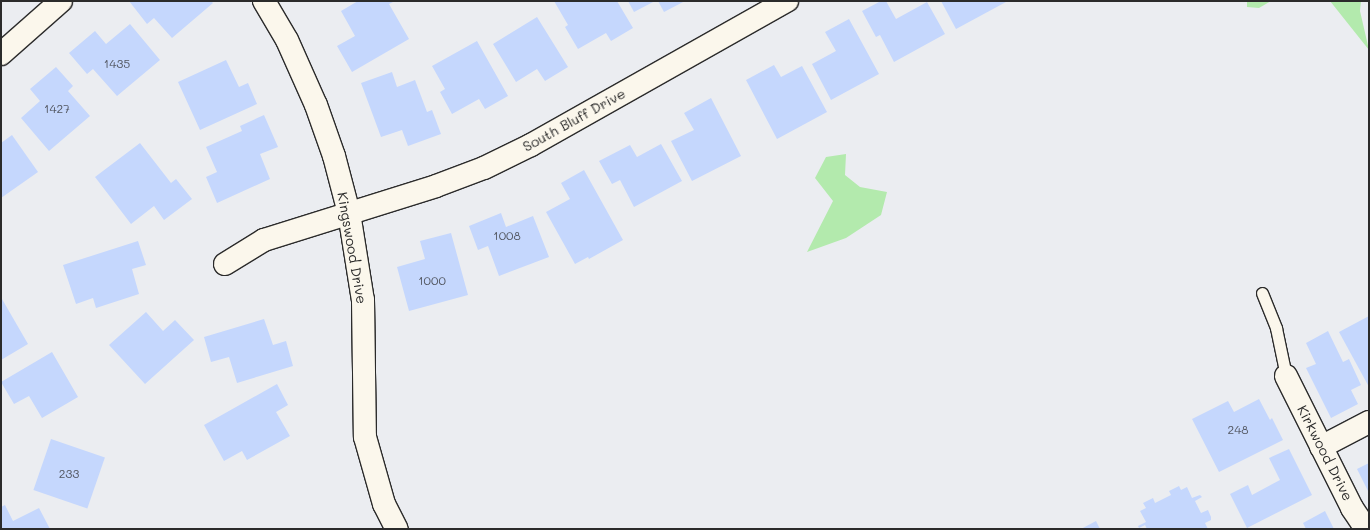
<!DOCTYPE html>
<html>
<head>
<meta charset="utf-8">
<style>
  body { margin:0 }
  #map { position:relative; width:1370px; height:530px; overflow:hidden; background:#ebedf1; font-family:Mali,sans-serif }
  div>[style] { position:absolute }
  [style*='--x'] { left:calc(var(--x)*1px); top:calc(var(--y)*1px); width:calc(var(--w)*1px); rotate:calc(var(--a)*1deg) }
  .green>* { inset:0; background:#b3eaad }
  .building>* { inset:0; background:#c5d7fd; transform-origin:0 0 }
  .roads { filter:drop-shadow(1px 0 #2b2b2b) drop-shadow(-1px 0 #2b2b2b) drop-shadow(0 1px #2b2b2b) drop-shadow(0 -1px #2b2b2b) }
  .lane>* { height:11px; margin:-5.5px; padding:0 5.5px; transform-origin:5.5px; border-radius:5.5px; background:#fbf7ec }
  .street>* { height:22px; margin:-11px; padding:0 11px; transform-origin:11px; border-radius:11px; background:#fbf7ec }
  span { translate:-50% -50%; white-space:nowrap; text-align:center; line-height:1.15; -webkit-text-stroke:4px #fbf7ec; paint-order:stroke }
  .number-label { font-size:12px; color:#525660 }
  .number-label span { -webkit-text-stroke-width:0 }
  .street-label { font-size:14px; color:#2b2b2b }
  .frame { position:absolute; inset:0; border:2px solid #2b2b2b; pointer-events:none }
</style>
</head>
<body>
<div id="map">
  <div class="green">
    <i style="clip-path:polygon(1247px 1px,1271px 1px,1259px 8px,1247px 7px)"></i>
    <i style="clip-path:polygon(1330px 1px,1361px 1px,1360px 11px,1369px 50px)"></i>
    <i style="clip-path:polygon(846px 154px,845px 175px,860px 187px,887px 192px,881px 215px,846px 238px,807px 252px,833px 201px,815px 178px,826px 157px)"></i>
  </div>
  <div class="building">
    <i style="clip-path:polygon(129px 1px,211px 1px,213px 3px,172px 38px,154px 18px,147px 24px)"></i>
    <i style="clip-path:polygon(358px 1px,395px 1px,389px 4px,409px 39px,352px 72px,337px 46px,355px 36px,341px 11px)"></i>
    <i style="clip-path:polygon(554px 1px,617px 1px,633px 28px,611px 41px,606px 33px,578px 49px,565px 27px,568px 25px)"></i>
    <i style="clip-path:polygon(628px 1px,655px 1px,634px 12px)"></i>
    <i style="clip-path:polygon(658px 1px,685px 1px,664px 12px)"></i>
    <i style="clip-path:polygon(881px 1px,886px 1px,896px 19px,927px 2px,945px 34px,894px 62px,880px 35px,876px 37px,862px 11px)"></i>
    <i style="clip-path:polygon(941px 1px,1006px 1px,1006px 2px,956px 29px)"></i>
    <i style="clip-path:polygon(537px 17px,568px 67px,545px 81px,537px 69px,516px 82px,493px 44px)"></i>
    <i style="clip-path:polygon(849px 19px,879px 74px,831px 100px,812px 64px,836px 51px,825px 32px)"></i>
    <i style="clip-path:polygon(130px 24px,160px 60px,117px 96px,93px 69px,87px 74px,69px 53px,95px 31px,106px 44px)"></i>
    <i style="clip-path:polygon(477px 41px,508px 96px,485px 109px,479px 99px,452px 114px,440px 92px,445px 89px,432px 66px)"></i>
    <i style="clip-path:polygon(226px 60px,239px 87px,248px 83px,257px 104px,200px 130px,178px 82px)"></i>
    <i style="clip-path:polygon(774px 65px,781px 77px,802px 66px,827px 112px,777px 139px,746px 80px)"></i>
    <i style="clip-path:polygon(56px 67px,73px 86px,68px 91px,90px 116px,49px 151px,21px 118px,40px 101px,30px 89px)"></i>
    <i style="clip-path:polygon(392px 72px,397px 87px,415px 80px,427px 112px,432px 110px,441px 134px,408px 146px,402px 130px,381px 137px,361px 83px)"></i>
    <i style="clip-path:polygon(711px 98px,741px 156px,692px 181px,671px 141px,694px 130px,684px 113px)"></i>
    <i style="clip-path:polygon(264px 115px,278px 147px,260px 154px,270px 179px,217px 203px,206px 177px,217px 172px,206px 147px,242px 131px,240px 126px)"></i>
    <i style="clip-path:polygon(12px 135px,38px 172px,1px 198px,1px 143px)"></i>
    <i style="clip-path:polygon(140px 143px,171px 183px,176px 179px,192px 199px,164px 220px,154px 206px,131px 224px,95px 177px)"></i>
    <i style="clip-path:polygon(661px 144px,682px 181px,634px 207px,620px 180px,612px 184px,599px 161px,630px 145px,637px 157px)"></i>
    <i style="clip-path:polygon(584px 170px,623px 240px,589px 259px,588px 257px,575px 264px,546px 212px,570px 199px,561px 183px)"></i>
    <i style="clip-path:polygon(501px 213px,506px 227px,533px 216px,549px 257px,499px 276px,488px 246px,478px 250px,469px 226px)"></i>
    <i style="clip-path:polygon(451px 233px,468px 295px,409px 311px,397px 267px,425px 259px,420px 241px)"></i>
    <i style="clip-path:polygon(138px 241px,146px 265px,132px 269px,139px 294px,96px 308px,93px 298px,76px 304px,63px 265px)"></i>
    <i style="clip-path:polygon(1px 299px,2px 299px,28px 344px,1px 360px)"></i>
    <i style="clip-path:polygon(146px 312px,163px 331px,175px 320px,194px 340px,145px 384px,109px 345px)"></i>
    <i style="clip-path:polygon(1369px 316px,1369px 387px,1339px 332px)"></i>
    <i style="clip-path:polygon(264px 319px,273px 345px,286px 341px,293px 366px,237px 383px,229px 357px,211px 362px,204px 337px)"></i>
    <i style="clip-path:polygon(1328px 331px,1343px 362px,1349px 359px,1361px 385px,1351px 390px,1358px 404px,1331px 418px,1306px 368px,1316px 364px,1306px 343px)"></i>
    <i style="clip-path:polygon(52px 352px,78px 397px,42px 418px,29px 396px,14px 404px,1px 382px)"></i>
    <i style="clip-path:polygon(277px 384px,288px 405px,276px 412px,290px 436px,247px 460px,242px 451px,224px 461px,204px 425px)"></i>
    <i style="clip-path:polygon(1259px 399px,1270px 420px,1272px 418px,1283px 440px,1219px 472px,1192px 419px,1228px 401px,1234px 412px)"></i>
    <i style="left:51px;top:439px;width:57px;height:54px;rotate:19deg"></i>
    <i style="clip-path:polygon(1289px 449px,1312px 495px,1247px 528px,1230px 494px,1248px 485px,1252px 495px,1280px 480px,1269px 458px)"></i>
    <i style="clip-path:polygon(1369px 463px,1369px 493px,1357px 469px)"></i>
    <i style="clip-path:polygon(1179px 486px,1181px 490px,1187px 487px,1192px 498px,1200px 495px,1202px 497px,1195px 501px,1201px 513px,1208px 510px,1211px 517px,1211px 520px,1205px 523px,1208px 529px,1147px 529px,1145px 525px,1139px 528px,1138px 526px,1146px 522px,1140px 511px,1146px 508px,1143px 503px,1153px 498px,1155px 503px,1171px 495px,1169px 491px)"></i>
    <i style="clip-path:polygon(5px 505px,13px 521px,39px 508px,50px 529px,1px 529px,1px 507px)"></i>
    <i style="clip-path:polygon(1325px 511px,1334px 529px,1306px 529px,1303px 523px)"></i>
    <i style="clip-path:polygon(1096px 521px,1100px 529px,1081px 529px)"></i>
  </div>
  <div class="roads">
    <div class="lane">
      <i style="--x:1262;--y:293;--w:38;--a:68"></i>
      <i style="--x:1276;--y:328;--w:49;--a:78.2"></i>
    </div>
    <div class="street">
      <i style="--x:264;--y:1;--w:45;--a:59.5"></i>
      <i style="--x:287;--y:40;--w:71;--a:66"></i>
      <i style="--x:316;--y:105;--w:54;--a:70.6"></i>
      <i style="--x:334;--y:156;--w:59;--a:75.3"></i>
      <i style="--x:349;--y:213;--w:88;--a:80.9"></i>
      <i style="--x:363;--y:300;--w:137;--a:89.2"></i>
      <i style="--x:365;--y:437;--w:70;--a:74.2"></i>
      <i style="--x:384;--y:504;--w:28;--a:63"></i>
      <i style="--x:1;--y:54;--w:80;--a:-41.5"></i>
      <i style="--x:225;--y:264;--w:46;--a:-31.6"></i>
      <i style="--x:264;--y:240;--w:180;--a:-17.4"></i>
      <i style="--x:436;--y:186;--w:51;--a:-20.6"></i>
      <i style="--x:484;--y:168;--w:52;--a:-26.1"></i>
      <i style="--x:531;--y:145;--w:294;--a:-29.4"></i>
      <i style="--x:1286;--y:376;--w:148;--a:63.4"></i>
      <i style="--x:1352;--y:508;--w:25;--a:56"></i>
      <i style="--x:1321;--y:447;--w:54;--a:-27.5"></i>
    </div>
  </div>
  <div class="number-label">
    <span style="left:117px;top:64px">1435</span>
    <span style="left:57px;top:109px">1427</span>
    <span style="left:507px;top:236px">1008</span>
    <span style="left:432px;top:281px">1000</span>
    <span style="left:1238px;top:430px">248</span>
    <span style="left:69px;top:474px">233</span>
  </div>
  <div class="street-label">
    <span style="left:574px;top:120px;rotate:-29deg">South Bluff Drive</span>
    <span style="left:352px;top:248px;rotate:80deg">Kingswood Drive</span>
    <span style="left:1325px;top:453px;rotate:63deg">Kirkwood Drive</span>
  </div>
  <div class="frame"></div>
</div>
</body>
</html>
